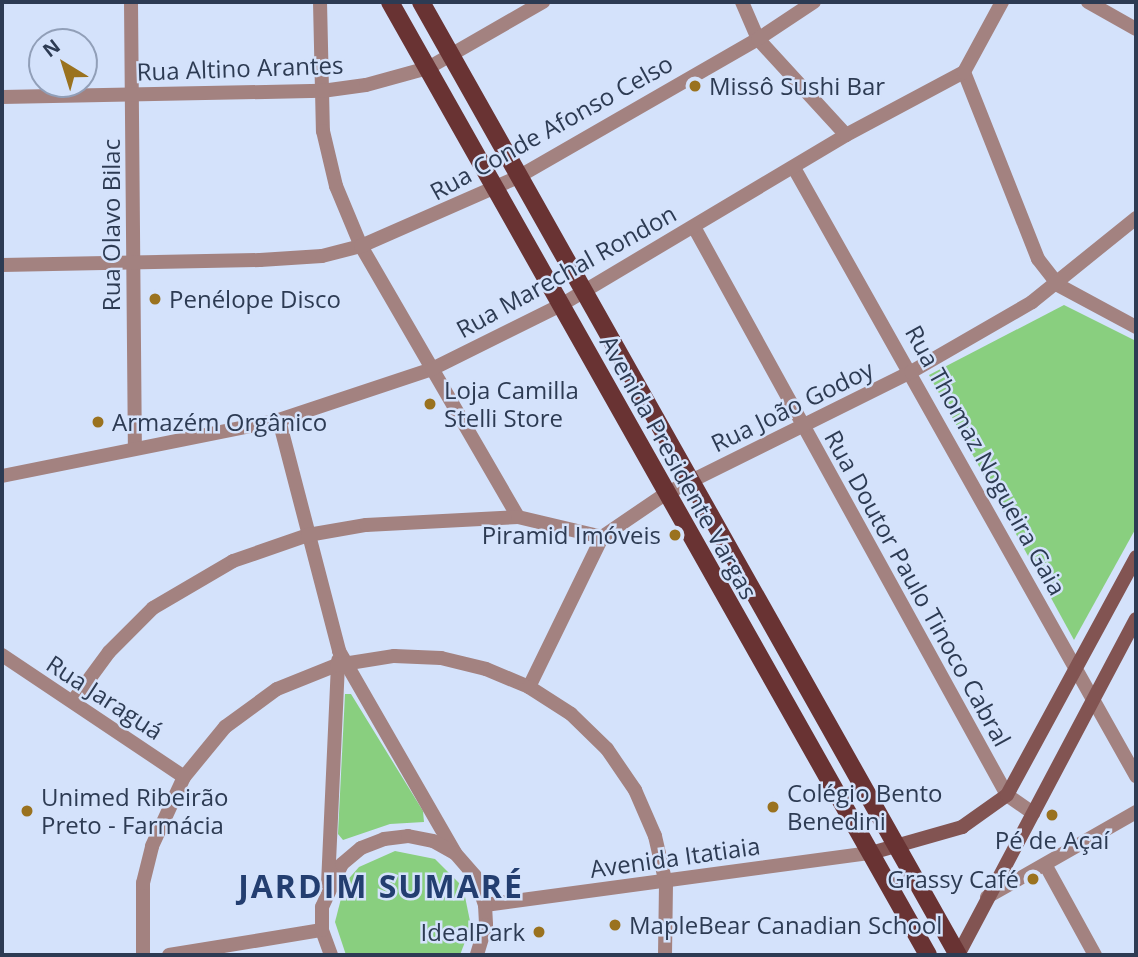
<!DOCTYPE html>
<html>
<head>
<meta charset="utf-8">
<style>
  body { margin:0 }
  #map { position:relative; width:1138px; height:957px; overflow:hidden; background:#d4e2fb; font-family:"Open Sans",sans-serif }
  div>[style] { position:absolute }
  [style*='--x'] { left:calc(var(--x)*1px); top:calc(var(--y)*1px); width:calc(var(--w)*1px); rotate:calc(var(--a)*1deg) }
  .green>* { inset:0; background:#89cf7f }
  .minor>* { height:14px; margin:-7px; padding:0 7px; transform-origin:7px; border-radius:7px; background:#a38280 }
  .secondary>* { height:14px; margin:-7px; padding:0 7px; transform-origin:7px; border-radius:7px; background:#825452 }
  .primary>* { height:18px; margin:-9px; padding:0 9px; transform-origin:9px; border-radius:9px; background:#693333 }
  .dots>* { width:19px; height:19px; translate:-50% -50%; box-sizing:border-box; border:4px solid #d4e2fb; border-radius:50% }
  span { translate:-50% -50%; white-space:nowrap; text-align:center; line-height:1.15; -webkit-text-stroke:5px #d4e2fb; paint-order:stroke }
  .street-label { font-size:24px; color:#2d3b53 }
  .poi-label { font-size:24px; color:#2d3b53 }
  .left { translate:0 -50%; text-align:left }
  .right { translate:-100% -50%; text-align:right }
  .district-label { font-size:32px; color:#233e70; font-weight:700; letter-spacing:2px }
  .frame { position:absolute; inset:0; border:4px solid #2d3b53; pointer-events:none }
  .north { position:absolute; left:28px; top:28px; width:70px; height:70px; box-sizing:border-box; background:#d4e2fb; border:2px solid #919fb8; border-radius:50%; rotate:322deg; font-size:19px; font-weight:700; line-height:28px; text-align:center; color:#2d3b53 }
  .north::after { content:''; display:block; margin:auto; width:24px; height:32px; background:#9a721f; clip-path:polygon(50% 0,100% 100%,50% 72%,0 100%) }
</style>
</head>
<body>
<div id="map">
  <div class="green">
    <i style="clip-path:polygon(1064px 305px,1136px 341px,1136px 528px,1074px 640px,929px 375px)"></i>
    <i style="clip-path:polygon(345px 694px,351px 694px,423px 811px,424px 822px,390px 824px,343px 840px,338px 834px)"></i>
    <i style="clip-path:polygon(395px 851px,435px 859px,463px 887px,471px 926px,460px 955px,346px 955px,335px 922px,345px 883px,359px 867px)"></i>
  </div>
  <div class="minor">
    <i style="--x:131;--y:2;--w:446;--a:89.5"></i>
    <i style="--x:320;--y:2;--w:129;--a:88.7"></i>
    <i style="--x:323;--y:131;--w:57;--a:76.7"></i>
    <i style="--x:336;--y:186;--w:65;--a:67.4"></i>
    <i style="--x:361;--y:246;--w:313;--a:59.9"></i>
    <i style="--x:742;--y:2;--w:40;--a:66.6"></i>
    <i style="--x:758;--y:39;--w:130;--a:47.5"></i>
    <i style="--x:1088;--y:2;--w:55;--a:29.4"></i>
    <i style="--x:964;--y:72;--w:201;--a:68.4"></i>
    <i style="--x:1038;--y:259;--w:33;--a:52"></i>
    <i style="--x:1058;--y:285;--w:89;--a:28.3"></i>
    <i style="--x:2;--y:97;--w:320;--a:-1.1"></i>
    <i style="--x:322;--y:91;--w:44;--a:-7.8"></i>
    <i style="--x:366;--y:85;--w:64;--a:-15.3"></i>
    <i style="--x:428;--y:68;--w:133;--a:-29.9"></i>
    <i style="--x:794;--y:168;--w:698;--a:60.64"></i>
    <i style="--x:694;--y:227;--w:649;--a:61.14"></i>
    <i style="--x:1007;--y:795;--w:32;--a:35"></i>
    <i style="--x:2;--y:265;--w:258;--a:-1.1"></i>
    <i style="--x:260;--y:260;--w:62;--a:-3.7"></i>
    <i style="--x:322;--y:256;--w:40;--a:-14.4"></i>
    <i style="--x:361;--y:246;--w:171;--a:-23.7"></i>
    <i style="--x:518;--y:177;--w:277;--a:-29.9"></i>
    <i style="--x:758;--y:39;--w:67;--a:-33.5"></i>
    <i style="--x:279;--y:420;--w:239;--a:75.4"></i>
    <i style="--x:339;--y:651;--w:233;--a:60.1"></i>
    <i style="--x:2;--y:476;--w:283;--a:-11.4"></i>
    <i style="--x:279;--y:420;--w:161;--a:-18.4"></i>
    <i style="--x:432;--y:369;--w:144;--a:-26.4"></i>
    <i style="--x:561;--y:305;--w:332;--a:-30.8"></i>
    <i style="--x:846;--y:135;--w:134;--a:-28.1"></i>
    <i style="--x:964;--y:72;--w:80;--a:-61.5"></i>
    <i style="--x:2;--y:655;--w:219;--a:33.8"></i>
    <i style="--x:529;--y:687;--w:167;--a:-64"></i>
    <i style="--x:602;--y:537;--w:76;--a:-34.3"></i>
    <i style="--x:665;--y:494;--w:275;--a:-26.4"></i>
    <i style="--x:911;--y:372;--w:140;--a:-30"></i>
    <i style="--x:1032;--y:302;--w:134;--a:-38.9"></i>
    <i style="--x:73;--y:701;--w:61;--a:-53.7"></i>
    <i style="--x:109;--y:652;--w:62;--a:-45"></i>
    <i style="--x:153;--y:608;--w:93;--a:-30.4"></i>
    <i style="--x:233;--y:561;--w:79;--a:-19.1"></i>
    <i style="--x:308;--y:535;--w:59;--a:-9.8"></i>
    <i style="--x:366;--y:525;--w:152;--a:-3"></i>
    <i style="--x:518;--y:517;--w:86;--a:13.4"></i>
    <i style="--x:1046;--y:866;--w:102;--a:61.2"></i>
    <i style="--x:328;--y:884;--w:224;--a:-87.4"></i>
    <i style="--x:987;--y:897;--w:172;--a:-29.7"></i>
    <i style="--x:485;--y:905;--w:389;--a:-7.7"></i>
    <i style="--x:143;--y:955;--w:72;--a:-90"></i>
    <i style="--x:143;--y:883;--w:38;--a:-76"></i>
    <i style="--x:152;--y:846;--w:76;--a:-65.1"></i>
    <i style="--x:184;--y:777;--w:65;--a:-50.6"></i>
    <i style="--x:225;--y:727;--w:64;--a:-36.2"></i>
    <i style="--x:277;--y:689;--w:65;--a:-21.8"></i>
    <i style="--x:337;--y:665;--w:58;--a:-9"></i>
    <i style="--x:394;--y:656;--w:47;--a:2.4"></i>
    <i style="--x:441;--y:658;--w:46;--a:13.7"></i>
    <i style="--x:486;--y:669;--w:47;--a:22.7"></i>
    <i style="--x:529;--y:687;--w:50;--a:32.7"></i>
    <i style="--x:571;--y:714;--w:50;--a:44.2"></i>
    <i style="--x:607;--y:749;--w:50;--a:55.7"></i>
    <i style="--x:635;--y:790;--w:50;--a:66.5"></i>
    <i style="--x:655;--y:836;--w:49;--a:77.1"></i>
    <i style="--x:666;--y:884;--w:71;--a:90.8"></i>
    <i style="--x:169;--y:955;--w:155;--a:-9.3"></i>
    <i style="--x:331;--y:955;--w:27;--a:-110"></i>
    <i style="--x:322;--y:930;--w:23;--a:-90"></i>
    <i style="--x:322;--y:907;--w:47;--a:-65.1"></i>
    <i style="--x:342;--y:864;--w:25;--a:-40"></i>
    <i style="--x:361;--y:848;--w:25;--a:-21"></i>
    <i style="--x:384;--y:839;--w:24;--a:-7"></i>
    <i style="--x:408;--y:836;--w:25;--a:11"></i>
    <i style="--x:433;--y:841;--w:25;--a:29"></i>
    <i style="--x:455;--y:853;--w:30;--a:49"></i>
    <i style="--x:475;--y:876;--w:31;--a:71"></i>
    <i style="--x:485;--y:905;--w:20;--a:87"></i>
    <i style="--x:486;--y:925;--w:31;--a:107"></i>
  </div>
  <div class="secondary">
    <i style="--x:871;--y:853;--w:95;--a:-15.9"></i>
    <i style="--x:962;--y:827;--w:55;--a:-35.4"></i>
    <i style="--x:1007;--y:795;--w:271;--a:-61.5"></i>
    <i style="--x:958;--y:955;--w:380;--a:-62.1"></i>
  </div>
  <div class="primary">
    <i style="--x:390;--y:2;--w:1094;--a:60.55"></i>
    <i style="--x:421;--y:2;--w:1094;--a:60.6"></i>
  </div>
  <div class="dots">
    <i style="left:695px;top:86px;background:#9a721f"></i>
    <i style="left:155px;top:299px;background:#9a721f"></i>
    <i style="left:430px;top:404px;background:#9a721f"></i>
    <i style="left:98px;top:422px;background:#9a721f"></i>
    <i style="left:675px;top:535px;background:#9a721f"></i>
    <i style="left:773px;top:807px;background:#9a721f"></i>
    <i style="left:27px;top:811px;background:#9a721f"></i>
    <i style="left:1052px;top:815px;background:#9a721f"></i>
    <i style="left:1033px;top:879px;background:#9a721f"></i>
    <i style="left:615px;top:925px;background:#9a721f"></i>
    <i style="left:539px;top:932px;background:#9a721f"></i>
  </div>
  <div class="street-label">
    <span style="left:240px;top:68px;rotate:-2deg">Rua Altino Arantes</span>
    <span style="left:551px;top:127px;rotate:-29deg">Rua Conde Afonso Celso</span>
    <span style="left:111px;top:225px;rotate:-90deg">Rua Olavo Bilac</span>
    <span style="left:566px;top:271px;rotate:-29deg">Rua Marechal Rondon</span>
    <span style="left:792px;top:406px;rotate:-26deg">Rua João Godoy</span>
    <span style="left:986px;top:460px;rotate:61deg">Rua Thomaz Nogueira Gaia</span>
    <span style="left:679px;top:467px;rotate:61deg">Avenida Presidente Vargas</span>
    <span style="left:918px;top:588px;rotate:61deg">Rua Doutor Paulo Tinoco Cabral</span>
    <span style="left:105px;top:697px;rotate:33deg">Rua Jaraguá</span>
    <span style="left:675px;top:857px;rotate:-8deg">Avenida Itatiaia</span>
  </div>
  <div class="poi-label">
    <span class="left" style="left:709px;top:86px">Missô Sushi Bar</span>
    <span class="left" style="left:169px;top:299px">Penélope Disco</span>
    <span class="left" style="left:444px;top:404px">Loja Camilla<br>Stelli Store</span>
    <span class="left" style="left:112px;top:422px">Armazém Orgânico</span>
    <span class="right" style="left:661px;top:535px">Piramid Imóveis</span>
    <span class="left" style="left:787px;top:807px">Colégio Bento<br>Benedini</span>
    <span class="left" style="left:41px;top:811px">Unimed Ribeirão<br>Preto - Farmácia</span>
    <span style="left:1052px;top:840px">Pé de Açaí</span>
    <span class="right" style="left:1019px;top:879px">Grassy Café</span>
    <span class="left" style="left:629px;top:925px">MapleBear Canadian School</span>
    <span class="right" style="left:525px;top:932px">IdealPark</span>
  </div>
  <div class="district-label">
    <span style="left:381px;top:886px">JARDIM SUMARÉ</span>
  </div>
  <div class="frame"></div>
  <div class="north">N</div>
</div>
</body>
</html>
